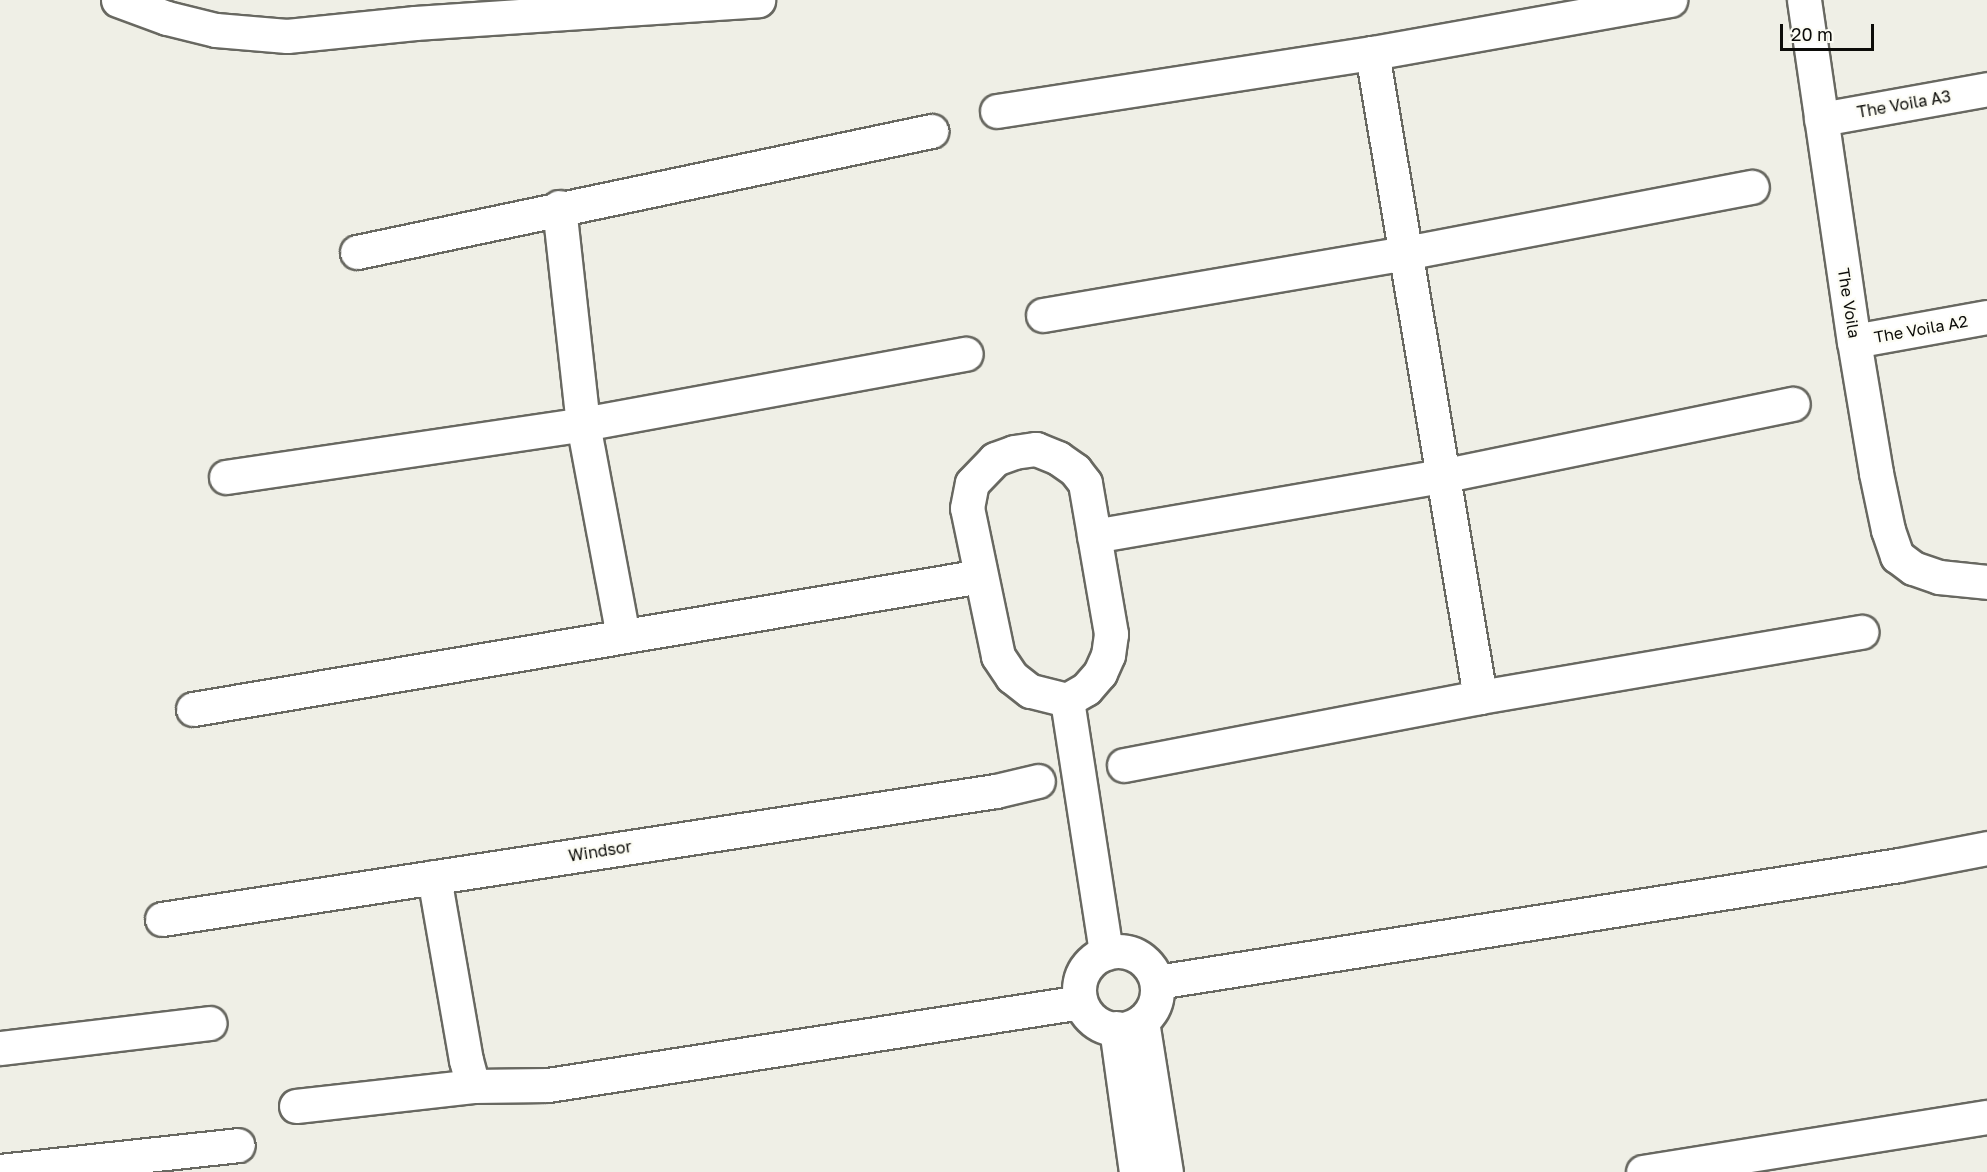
<!DOCTYPE html>
<html>
<head>
<meta charset="utf-8">
<style>
  body { margin:0 }
  #map { position:relative; width:1987px; height:1172px; overflow:hidden; background:#efefe6; font-family:"Golos Text",sans-serif }
  div>[style] { position:absolute }
  [style*='--x'] { left:calc(var(--x)*1px); top:calc(var(--y)*1px); width:calc(var(--w)*1px); rotate:calc(var(--a)*1deg) }
  .roads { filter:drop-shadow(2px 0 #686861) drop-shadow(-2px 0 #686861) drop-shadow(0 2px #686861) drop-shadow(0 -2px #686861) }
  .minor>* { height:33px; margin:-16.5px; padding:0 16.5px; transform-origin:16.5px; border-radius:16.5px; background:#fff }
  .minor>.ring { margin:-16.5px; padding:0; box-sizing:content-box; background:none; border:33px solid #fff; border-radius:50% }
  span { translate:-50% -50%; white-space:nowrap; text-align:center; line-height:1.15; -webkit-text-stroke:4.5px #fcfcf4; paint-order:stroke }
  .street-label { font-size:16px; color:#0c0c09 }
  .scale { position:absolute; left:1780px; top:24px; width:94px; height:27px; box-sizing:border-box; border:3px solid #0c0c09; border-top:0; padding-left:8px; font-size:18px; line-height:21px; white-space:nowrap; color:#0c0c09; -webkit-text-stroke:4px #fcfcf4; paint-order:stroke }
</style>
</head>
<body>
<div id="map">
  <div class="roads">
    <div class="minor">
      <i style="--x:118;--y:0;--w:52;--a:20.2"></i>
      <i style="--x:167;--y:18;--w:50;--a:13.8"></i>
      <i style="--x:216;--y:30;--w:71;--a:4.8"></i>
      <i style="--x:287;--y:36;--w:129;--a:-5.8"></i>
      <i style="--x:415;--y:23;--w:344;--a:-3.8"></i>
      <i style="--x:1804;--y:0;--w:345;--a:81.7"></i>
      <i style="--x:1854;--y:341;--w:134;--a:80.5"></i>
      <i style="--x:1876;--y:473;--w:58;--a:78.1"></i>
      <i style="--x:1888;--y:530;--w:28;--a:71"></i>
      <i style="--x:1897;--y:556;--w:20;--a:37"></i>
      <i style="--x:1913;--y:568;--w:28;--a:19"></i>
      <i style="--x:1939;--y:577;--w:48;--a:5.9"></i>
      <i style="--x:1372;--y:53;--w:653;--a:80.48"></i>
      <i style="--x:997;--y:111;--w:379;--a:-8.8"></i>
      <i style="--x:1372;--y:53;--w:303;--a:-10.1"></i>
      <i style="--x:1821;--y:119;--w:169;--a:-10.2"></i>
      <i style="--x:559;--y:207;--w:218;--a:83.7"></i>
      <i style="--x:583;--y:424;--w:215;--a:79.3"></i>
      <i style="--x:357;--y:252;--w:587;--a:-11.9"></i>
      <i style="--x:1043;--y:315;--w:367;--a:-9.7"></i>
      <i style="--x:1405;--y:253;--w:353;--a:-10.8"></i>
      <i style="--x:1854;--y:341;--w:135;--a:-10.2"></i>
      <i style="--x:1036;--y:449;--w:24;--a:22"></i>
      <i style="--x:1058;--y:458;--w:21;--a:35"></i>
      <i style="--x:1075;--y:470;--w:16;--a:52"></i>
      <i style="--x:1085;--y:483;--w:153;--a:80.2"></i>
      <i style="--x:1111;--y:634;--w:21;--a:98"></i>
      <i style="--x:1108;--y:655;--w:20;--a:114"></i>
      <i style="--x:1100;--y:673;--w:21;--a:131"></i>
      <i style="--x:1086;--y:689;--w:22;--a:150"></i>
      <i style="--x:1067;--y:700;--w:38;--a:-166"></i>
      <i style="--x:1030;--y:691;--w:23;--a:-142"></i>
      <i style="--x:1012;--y:677;--w:25;--a:-124"></i>
      <i style="--x:998;--y:656;--w:151;--a:-101.8"></i>
      <i style="--x:967;--y:508;--w:25;--a:-79"></i>
      <i style="--x:972;--y:483;--w:33;--a:-46"></i>
      <i style="--x:995;--y:459;--w:20;--a:-20"></i>
      <i style="--x:1014;--y:452;--w:22;--a:-8"></i>
      <i style="--x:226;--y:477;--w:361;--a:-8.4"></i>
      <i style="--x:583;--y:424;--w:389;--a:-10.4"></i>
      <i style="--x:1094;--y:536;--w:352;--a:-9.8"></i>
      <i style="--x:1441;--y:476;--w:359;--a:-11.6"></i>
      <i style="--x:1067;--y:700;--w:256;--a:81.2"></i>
      <i style="--x:193;--y:709;--w:799;--a:-9.58"></i>
      <i style="--x:1124;--y:765;--w:362;--a:-10.8"></i>
      <i style="--x:1480;--y:697;--w:387;--a:-9.7"></i>
      <i style="--x:434;--y:877;--w:186;--a:80.1"></i>
      <i style="--x:466;--y:1060;--w:27;--a:75"></i>
      <i style="--x:162;--y:919;--w:844;--a:-8.73"></i>
      <i style="--x:996;--y:791;--w:43;--a:-13.4"></i>
      <i class="ring" style="left:1079px;top:951px;width:45px;height:45px"></i>
      <i style="--x:1157;--y:982;--w:751;--a:-8.96"></i>
      <i style="--x:1899;--y:865;--w:90;--a:-10.9"></i>
      <i style="--x:1142;--y:1021;--w:153;--a:81"></i>
      <i style="--x:1116;--y:1028;--w:145;--a:82.1"></i>
      <i style="--x:0;--y:1048;--w:211;--a:-6.8"></i>
      <i style="--x:296;--y:1106;--w:178;--a:-6.4"></i>
      <i style="--x:473;--y:1086;--w:75;--a:-0.8"></i>
      <i style="--x:548;--y:1085;--w:539;--a:-8.85"></i>
      <i style="--x:0;--y:1171;--w:239;--a:-6.2"></i>
      <i style="--x:1643;--y:1172;--w:348;--a:-9.1"></i>
    </div>
  </div>
  <div class="street-label">
    <span style="left:1904px;top:104px;rotate:-10deg">The Voila A3</span>
    <span style="left:1849px;top:303px;rotate:81deg">The Voila</span>
    <span style="left:1921px;top:329px;rotate:-10deg">The Voila A2</span>
    <span style="left:600px;top:851px;rotate:-9deg">Windsor</span>
  </div>
  <div class="scale">20 m</div>
</div>
</body>
</html>
